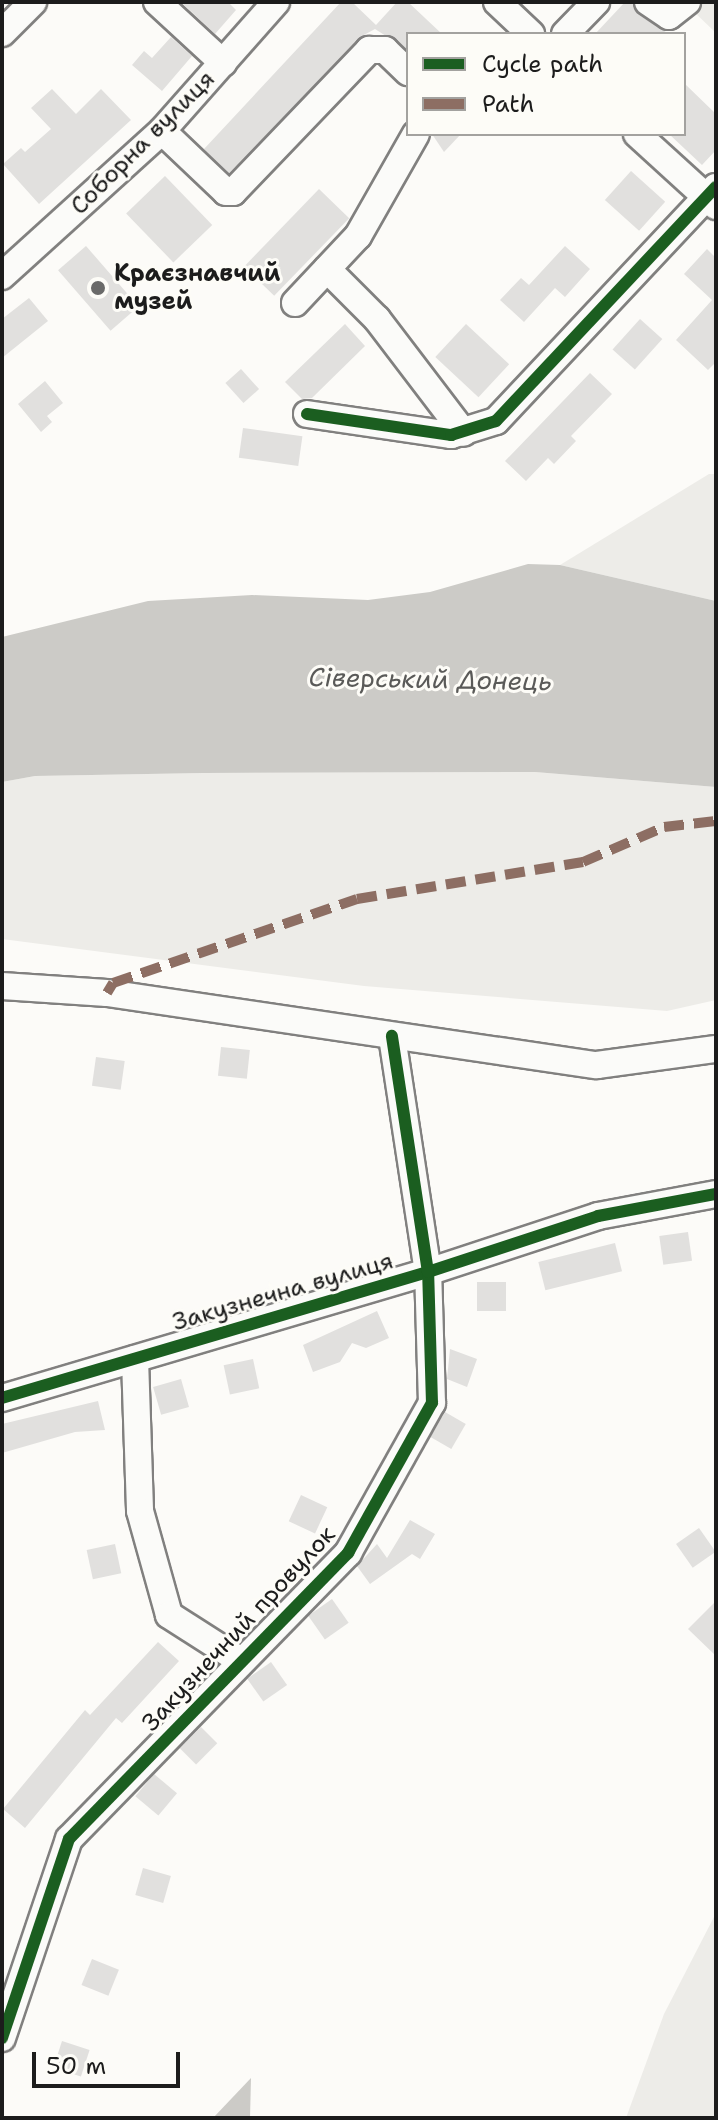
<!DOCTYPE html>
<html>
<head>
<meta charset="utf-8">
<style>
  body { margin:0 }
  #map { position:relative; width:718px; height:2120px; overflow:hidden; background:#fcfbf8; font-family:"Shantell Sans",sans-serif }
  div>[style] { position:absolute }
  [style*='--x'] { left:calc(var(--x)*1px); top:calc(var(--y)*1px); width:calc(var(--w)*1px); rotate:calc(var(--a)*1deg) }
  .green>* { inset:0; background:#edece8 }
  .water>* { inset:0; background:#cccbc7 }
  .building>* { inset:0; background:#e1e0de; transform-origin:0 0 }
  .roads { filter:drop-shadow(2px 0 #81807f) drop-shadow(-2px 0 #81807f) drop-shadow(0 2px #81807f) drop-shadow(0 -2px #81807f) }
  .minor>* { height:26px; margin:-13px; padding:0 13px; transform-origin:13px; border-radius:13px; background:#fbfbf9 }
  .quiet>* { height:10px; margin-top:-5px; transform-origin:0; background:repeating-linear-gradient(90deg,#8d6e63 0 20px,transparent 0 30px) }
  .cycleway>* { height:12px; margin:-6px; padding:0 6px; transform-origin:6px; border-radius:6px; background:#1b5e20 }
  .dots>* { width:22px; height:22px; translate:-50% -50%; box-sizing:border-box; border:4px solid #fdfcf7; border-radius:50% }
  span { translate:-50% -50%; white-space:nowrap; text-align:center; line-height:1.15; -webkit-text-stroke:6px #fdfcf7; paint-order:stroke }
  .street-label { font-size:24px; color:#1c1c1c }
  .poi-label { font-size:24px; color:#1c1c1c; font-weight:700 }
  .left { translate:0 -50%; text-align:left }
  .water-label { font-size:26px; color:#5a5a58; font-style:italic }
  .frame { position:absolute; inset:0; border:4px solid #1c1c1c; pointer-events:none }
  .legend { position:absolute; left:406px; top:32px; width:280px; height:104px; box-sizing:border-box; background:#fdfcf7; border:2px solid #a3a29f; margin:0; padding:10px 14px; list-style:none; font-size:24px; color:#1c1c1c }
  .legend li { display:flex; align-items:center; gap:16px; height:40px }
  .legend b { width:40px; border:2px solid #a3a29f }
  .scale { position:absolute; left:32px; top:2052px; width:148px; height:36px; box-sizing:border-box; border:4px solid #1c1c1c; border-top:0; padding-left:10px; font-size:24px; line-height:28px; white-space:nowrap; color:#1c1c1c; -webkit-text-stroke:6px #fdfcf7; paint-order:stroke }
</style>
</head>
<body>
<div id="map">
  <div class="green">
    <i style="clip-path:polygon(698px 2px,716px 2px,716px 33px,691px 9px)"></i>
    <i style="clip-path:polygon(709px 474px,716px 474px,716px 601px,560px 565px)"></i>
    <i style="clip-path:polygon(535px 772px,716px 787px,716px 1000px,667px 1011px,364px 986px,2px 939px,2px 782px,35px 776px,203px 773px)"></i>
    <i style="clip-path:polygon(716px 1913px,716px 2118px,626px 2118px,664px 2014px)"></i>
  </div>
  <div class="water">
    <i style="clip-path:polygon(528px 564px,560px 565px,716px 601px,716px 787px,535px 772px,203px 773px,35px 776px,2px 782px,2px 637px,148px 601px,252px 595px,368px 600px,430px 592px)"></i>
    <i style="clip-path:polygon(251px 2078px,250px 2118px,213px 2118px)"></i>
  </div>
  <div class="building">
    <i style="clip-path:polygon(181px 2px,228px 2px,236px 10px,215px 34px)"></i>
    <i style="clip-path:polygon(341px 2px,352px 2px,376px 25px,397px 2px,408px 2px,442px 34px,408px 34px,408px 50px,375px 29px,362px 36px,229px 173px,204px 149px)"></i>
    <i style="clip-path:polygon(625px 2px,632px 2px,639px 15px,669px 34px,595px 34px)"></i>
    <i style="clip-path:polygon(171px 37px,192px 56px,162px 91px,132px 65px,144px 51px,152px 58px)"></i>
    <i style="clip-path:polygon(684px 83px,716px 114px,716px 150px,702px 165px,669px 134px,684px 134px)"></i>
    <i style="clip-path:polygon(52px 89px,76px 114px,101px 89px,131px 120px,39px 204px,3px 164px,21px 148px,25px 152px,51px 129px,31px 108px)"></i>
    <i style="clip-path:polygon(432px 134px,461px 134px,444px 152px)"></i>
    <i style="left:631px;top:171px;width:46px;height:39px;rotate:42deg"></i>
    <i style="left:165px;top:176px;width:68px;height:54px;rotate:46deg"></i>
    <i style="left:319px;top:189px;width:42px;height:108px;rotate:44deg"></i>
    <i style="left:86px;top:246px;width:80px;height:37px;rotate:49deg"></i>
    <i style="clip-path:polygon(565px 246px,590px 269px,565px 297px,555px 288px,524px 322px,500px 300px,521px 278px,529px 285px)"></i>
    <i style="clip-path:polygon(707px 249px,716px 258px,716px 362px,708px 370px,676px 340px,712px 300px,684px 274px)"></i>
    <i style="clip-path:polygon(29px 298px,48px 321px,2px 358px,2px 319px)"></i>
    <i style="left:640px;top:319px;width:30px;height:41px;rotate:42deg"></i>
    <i style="clip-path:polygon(345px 324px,365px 346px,312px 398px,302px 399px,285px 382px)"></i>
    <i style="left:466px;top:324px;width:59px;height:45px;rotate:43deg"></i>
    <i style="left:241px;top:369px;width:27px;height:21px;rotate:48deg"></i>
    <i style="clip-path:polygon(590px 373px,612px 394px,571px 436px,576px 441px,554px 464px,548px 458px,526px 481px,505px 461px)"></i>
    <i style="clip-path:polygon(45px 381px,63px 403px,47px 416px,52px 422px,41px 432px,18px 404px)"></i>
    <i style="left:243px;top:428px;width:60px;height:30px;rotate:8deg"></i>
    <i style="left:221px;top:1047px;width:29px;height:29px;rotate:6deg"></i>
    <i style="left:96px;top:1057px;width:29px;height:29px;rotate:8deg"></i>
    <i style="left:688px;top:1232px;width:29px;height:29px;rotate:82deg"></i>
    <i style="left:615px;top:1243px;width:29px;height:79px;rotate:76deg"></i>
    <i style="left:506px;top:1282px;width:29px;height:29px;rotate:90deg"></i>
    <i style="clip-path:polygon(377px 1311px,389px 1338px,366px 1348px,352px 1343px,340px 1362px,313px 1372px,303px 1345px)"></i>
    <i style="clip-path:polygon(450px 1349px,477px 1359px,467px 1387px,447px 1379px)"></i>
    <i style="left:253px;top:1359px;width:30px;height:30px;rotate:78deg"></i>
    <i style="left:181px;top:1379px;width:29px;height:29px;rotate:74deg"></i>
    <i style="clip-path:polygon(98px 1401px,105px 1430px,75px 1432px,2px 1453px,2px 1424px)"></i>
    <i style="left:445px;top:1412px;width:24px;height:29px;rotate:30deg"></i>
    <i style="left:301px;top:1495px;width:29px;height:29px;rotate:25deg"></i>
    <i style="clip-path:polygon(410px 1520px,435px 1534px,420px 1559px,412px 1554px,370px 1584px,357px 1566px,377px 1544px,387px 1558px)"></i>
    <i style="left:699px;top:1528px;width:29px;height:28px;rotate:55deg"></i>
    <i style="left:115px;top:1544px;width:30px;height:29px;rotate:78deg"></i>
    <i style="left:332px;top:1599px;width:29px;height:29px;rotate:55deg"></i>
    <i style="clip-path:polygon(716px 1601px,716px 1656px,688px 1629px)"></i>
    <i style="clip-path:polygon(158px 1642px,179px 1661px,122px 1723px,116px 1718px,25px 1828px,3px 1809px,85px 1710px,90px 1715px)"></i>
    <i style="left:271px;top:1662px;width:28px;height:29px;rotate:55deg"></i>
    <i style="left:201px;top:1727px;width:23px;height:30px;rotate:45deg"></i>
    <i style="left:154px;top:1774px;width:30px;height:29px;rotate:40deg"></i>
    <i style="left:143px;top:1868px;width:29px;height:28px;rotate:16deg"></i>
    <i style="left:92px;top:1959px;width:29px;height:28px;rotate:22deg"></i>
    <i style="left:62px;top:2041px;width:29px;height:28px;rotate:18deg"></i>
  </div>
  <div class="roads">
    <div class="minor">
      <i style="--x:157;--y:2;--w:90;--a:42.7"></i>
      <i style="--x:497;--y:2;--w:47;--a:43.3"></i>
      <i style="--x:648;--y:2;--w:25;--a:34"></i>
      <i style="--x:669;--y:16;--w:23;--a:-38"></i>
      <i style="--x:2;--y:33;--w:44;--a:-45"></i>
      <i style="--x:565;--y:34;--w:45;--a:-45.9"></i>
      <i style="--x:162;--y:131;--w:88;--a:43.6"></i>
      <i style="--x:226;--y:192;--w:7;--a:0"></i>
      <i style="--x:233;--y:192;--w:197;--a:-46.2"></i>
      <i style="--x:369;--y:50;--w:16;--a:0"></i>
      <i style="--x:385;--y:50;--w:32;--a:44"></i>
      <i style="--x:637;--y:134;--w:107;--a:42.3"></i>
      <i style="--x:327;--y:269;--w:71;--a:45"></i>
      <i style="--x:377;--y:319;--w:143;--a:52.7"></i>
      <i style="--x:2;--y:276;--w:216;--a:-42.2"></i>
      <i style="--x:162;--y:131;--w:172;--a:-48.5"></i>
      <i style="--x:295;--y:303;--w:92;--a:-46.8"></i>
      <i style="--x:358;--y:236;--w:117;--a:-60.4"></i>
      <i style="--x:307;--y:414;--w:146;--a:8.3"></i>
      <i style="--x:451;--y:435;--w:47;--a:-17.3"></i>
      <i style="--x:496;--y:421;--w:321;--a:-46.8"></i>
      <i style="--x:2;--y:986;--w:105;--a:3.8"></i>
      <i style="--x:107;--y:993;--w:495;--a:8.4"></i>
      <i style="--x:597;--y:1065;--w:120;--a:-7.7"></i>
      <i style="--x:135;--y:1359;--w:152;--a:88.1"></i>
      <i style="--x:140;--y:1511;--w:108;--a:74.4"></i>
      <i style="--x:169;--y:1615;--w:85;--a:32.6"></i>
      <i style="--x:2;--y:1398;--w:444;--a:-16.5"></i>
      <i style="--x:428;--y:1272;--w:179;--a:-18.2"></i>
      <i style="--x:598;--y:1216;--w:120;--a:-10.6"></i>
      <i style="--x:2;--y:2038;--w:210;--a:-71.4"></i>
      <i style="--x:69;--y:1839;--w:400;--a:-45.7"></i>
      <i style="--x:348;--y:1553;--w:172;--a:-60.8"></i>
      <i style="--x:432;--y:1403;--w:131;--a:-91.7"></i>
      <i style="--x:428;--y:1272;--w:239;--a:-98.7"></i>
    </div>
  </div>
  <div class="quiet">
    <i style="--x:107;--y:993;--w:12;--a:-59"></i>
    <i style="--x:113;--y:983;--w:258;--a:-19"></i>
    <i style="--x:357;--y:899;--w:229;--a:-9.3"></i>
    <i style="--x:583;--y:862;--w:88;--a:-23.4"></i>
    <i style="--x:664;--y:827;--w:52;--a:-6.6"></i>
  </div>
  <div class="cycleway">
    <i style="--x:307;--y:414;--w:146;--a:8.3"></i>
    <i style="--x:451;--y:435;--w:47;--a:-17.3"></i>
    <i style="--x:496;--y:421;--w:321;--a:-46.8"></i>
    <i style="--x:2;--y:1398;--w:444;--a:-16.5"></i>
    <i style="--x:428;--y:1272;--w:179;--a:-18.2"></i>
    <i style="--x:598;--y:1216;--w:120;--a:-10.6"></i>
    <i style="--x:2;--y:2038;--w:210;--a:-71.4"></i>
    <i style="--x:69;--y:1839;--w:400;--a:-45.7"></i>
    <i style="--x:348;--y:1553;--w:172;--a:-60.8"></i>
    <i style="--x:432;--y:1403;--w:131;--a:-91.7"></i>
    <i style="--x:428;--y:1272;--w:239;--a:-98.7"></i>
  </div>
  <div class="dots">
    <i style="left:98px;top:288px;background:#6a6a69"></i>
  </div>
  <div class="street-label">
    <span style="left:143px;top:143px;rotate:-45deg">Соборна вулиця</span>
    <span style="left:283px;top:1292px;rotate:-16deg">Закузнечна вулиця</span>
    <span style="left:239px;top:1629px;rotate:-47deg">Закузнечний провулок</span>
  </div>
  <div class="poi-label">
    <span class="left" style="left:114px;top:288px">Краєзнавчий<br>музей</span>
  </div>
  <div class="water-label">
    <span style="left:430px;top:679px;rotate:1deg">Сіверський Донець</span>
  </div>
  <div class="frame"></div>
  <ul class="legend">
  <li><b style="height:10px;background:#1b5e20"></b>Cycle path</li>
  <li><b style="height:10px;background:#8d6e63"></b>Path</li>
  </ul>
  <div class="scale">50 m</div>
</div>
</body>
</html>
